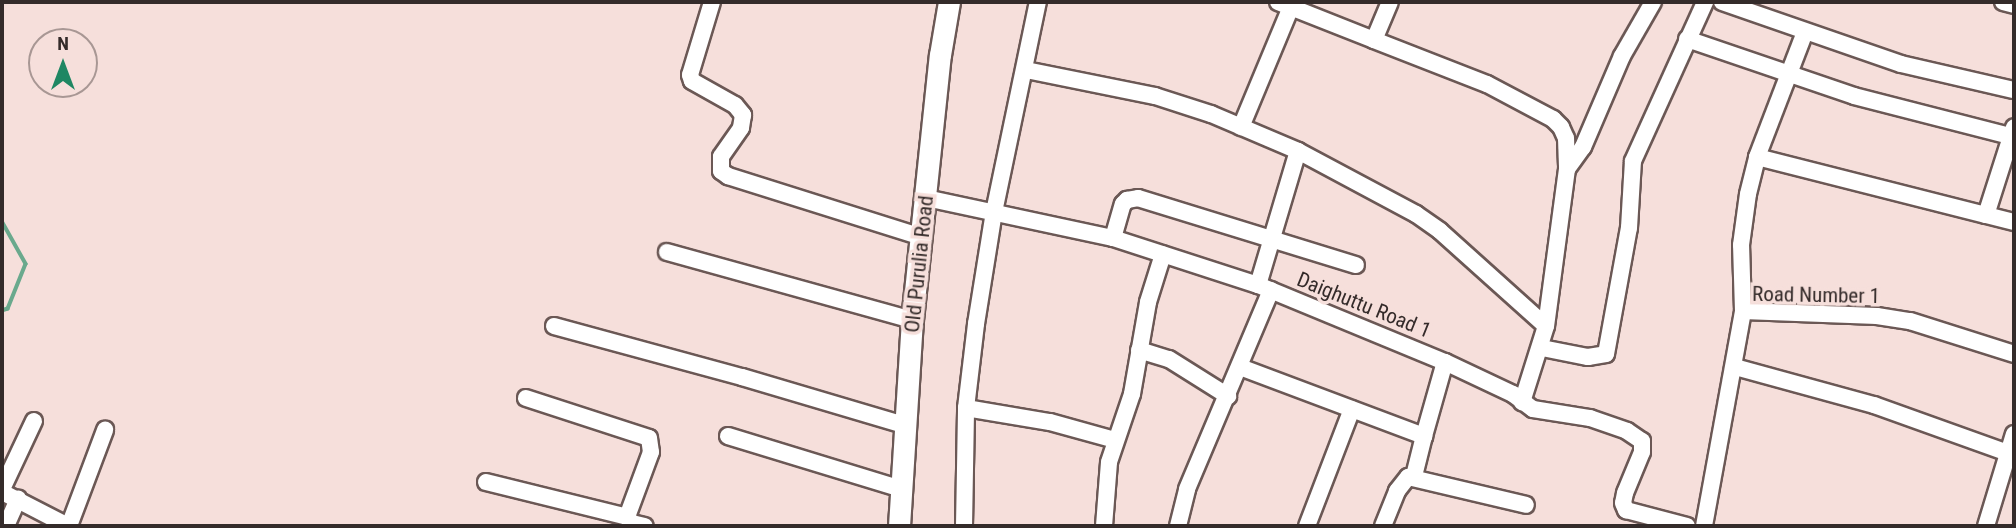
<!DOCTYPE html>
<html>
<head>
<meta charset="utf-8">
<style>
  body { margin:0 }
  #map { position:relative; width:2016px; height:528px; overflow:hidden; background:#f6dfdb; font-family:"Roboto Condensed",sans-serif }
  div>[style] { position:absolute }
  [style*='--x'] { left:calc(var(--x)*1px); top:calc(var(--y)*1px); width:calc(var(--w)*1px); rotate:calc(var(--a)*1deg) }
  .stream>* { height:3.5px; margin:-1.75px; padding:0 1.75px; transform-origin:1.75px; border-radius:1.75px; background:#6aa98d }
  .roads { filter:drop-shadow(2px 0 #6b5855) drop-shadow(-2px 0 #6b5855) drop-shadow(0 2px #6b5855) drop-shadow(0 -2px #6b5855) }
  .street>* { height:16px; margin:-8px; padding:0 8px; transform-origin:8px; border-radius:8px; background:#fff }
  .secondary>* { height:21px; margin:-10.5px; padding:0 10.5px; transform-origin:10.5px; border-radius:10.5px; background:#fff }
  span { translate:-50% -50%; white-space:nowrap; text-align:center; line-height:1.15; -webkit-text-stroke:7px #f6dfdb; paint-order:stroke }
  .street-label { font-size:21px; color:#342b2a }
  .frame { position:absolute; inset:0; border:4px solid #342b2a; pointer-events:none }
  .north { position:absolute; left:28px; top:28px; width:70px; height:70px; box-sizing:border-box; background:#f6dfdb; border:2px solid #a89794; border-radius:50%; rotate:0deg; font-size:19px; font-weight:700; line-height:28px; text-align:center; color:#342b2a }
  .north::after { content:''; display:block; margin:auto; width:24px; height:32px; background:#1f8763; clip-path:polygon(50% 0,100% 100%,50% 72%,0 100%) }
</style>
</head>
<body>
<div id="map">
  <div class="stream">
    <i style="--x:2;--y:221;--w:49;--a:60.8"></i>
    <i style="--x:26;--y:264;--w:48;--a:111.8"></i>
    <i style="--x:8;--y:309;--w:6;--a:162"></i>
  </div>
  <div class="roads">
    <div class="street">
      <i style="--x:712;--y:2;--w:76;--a:106.8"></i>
      <i style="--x:690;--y:75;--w:6;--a:72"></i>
      <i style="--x:692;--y:81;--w:49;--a:29.2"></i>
      <i style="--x:735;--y:105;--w:13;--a:51"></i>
      <i style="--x:743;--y:115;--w:13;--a:99"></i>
      <i style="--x:741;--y:128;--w:35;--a:125"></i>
      <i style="--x:721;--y:157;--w:14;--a:90"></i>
      <i style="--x:721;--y:171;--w:9;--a:36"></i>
      <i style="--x:728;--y:176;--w:202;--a:17.5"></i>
      <i style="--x:1278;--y:2;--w:103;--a:21.6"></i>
      <i style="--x:1374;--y:40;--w:41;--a:-67.2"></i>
      <i style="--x:1722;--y:2;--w:189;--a:19.1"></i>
      <i style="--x:1901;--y:64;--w:116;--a:13"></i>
      <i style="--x:2003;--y:2;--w:11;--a:15"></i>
      <i style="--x:1687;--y:39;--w:176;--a:18.8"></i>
      <i style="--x:1854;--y:96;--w:165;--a:14.4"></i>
      <i style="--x:1374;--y:40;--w:121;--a:21.3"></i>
      <i style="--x:1487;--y:84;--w:75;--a:27.9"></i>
      <i style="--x:1553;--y:119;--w:11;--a:45"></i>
      <i style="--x:1561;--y:127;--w:12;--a:66"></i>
      <i style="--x:1566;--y:138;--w:31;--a:88"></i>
      <i style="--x:1567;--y:169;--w:158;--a:97.6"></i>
      <i style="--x:1026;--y:70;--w:132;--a:11.4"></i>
      <i style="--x:1155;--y:96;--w:59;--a:17.8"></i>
      <i style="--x:1211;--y:114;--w:95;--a:23"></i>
      <i style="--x:1298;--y:151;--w:134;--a:28.1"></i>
      <i style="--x:1416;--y:214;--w:29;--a:35"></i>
      <i style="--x:1440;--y:231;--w:142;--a:41.9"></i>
      <i style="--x:1546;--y:326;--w:80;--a:107.5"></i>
      <i style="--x:1241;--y:127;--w:130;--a:-67.4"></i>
      <i style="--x:1757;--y:157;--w:134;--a:-69"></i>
      <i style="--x:1567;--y:169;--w:27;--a:-54"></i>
      <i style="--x:1583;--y:147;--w:99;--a:-66.8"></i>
      <i style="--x:1622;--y:56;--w:62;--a:-60.1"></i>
      <i style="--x:926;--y:198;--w:191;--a:12.1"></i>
      <i style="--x:1113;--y:238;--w:152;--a:18"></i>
      <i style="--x:1258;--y:285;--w:202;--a:22.4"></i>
      <i style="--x:1445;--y:362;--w:75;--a:25.2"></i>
      <i style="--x:1513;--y:394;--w:25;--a:37"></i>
      <i style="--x:1533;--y:409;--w:58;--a:9"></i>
      <i style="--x:1590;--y:418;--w:39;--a:19"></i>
      <i style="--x:1627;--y:431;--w:18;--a:34"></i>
      <i style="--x:1642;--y:441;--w:11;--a:90"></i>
      <i style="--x:1642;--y:452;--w:44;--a:112.5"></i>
      <i style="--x:1625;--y:493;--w:10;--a:101"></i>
      <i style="--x:1623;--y:503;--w:8;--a:67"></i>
      <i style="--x:1626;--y:510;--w:63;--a:14.7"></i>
      <i style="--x:1986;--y:215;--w:29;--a:14"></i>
      <i style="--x:1113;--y:238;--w:35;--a:-74"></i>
      <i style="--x:1123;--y:204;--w:6;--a:-45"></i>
      <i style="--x:1127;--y:200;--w:11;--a:-10"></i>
      <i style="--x:1138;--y:198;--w:228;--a:17.1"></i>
      <i style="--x:667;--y:252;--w:254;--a:15.5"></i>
      <i style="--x:1258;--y:285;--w:140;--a:-73.4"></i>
      <i style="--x:1743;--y:311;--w:66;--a:-91.7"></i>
      <i style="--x:1741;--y:245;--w:51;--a:-82.2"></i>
      <i style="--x:1748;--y:194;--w:38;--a:-76"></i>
      <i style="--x:1757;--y:157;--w:236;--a:14.2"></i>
      <i style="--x:1986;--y:215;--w:92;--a:-72.3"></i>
      <i style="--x:554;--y:326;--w:195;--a:15.2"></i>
      <i style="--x:742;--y:377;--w:169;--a:16.5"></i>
      <i style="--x:1542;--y:348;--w:47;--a:11.1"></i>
      <i style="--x:1588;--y:357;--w:18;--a:-9"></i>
      <i style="--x:1606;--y:354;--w:128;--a:-79.7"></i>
      <i style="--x:1629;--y:228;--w:67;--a:-86.6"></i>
      <i style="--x:1633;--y:161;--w:175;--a:-65.6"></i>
      <i style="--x:1139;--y:350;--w:31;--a:17"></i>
      <i style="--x:1169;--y:359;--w:70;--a:32.1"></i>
      <i style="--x:1240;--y:367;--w:197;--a:20.6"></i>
      <i style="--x:1424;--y:436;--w:77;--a:-74.2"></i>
      <i style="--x:1735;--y:367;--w:144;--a:15.3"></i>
      <i style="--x:1874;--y:405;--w:149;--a:19.7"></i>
      <i style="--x:526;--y:398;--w:129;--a:18"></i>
      <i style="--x:649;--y:438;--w:14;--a:82"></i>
      <i style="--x:651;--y:452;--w:69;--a:110.3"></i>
      <i style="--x:627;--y:517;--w:8;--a:50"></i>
      <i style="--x:632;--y:523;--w:13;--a:13"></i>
      <i style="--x:966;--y:408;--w:85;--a:9.5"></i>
      <i style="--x:1050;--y:422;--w:67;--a:15.5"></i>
      <i style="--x:728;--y:436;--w:181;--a:17"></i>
      <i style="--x:1414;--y:476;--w:41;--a:-76"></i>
      <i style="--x:486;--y:482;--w:145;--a:13.9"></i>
      <i style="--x:2;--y:489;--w:75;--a:-64.8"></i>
      <i style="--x:2;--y:492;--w:74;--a:27.3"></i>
      <i style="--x:6;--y:526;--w:30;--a:-66"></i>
      <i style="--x:69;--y:526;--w:103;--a:-69.4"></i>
      <i style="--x:964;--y:526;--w:118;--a:-89"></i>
      <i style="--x:966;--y:408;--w:85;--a:-83.2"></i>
      <i style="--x:976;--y:324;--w:113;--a:-80.9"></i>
      <i style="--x:994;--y:212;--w:215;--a:-78.2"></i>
      <i style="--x:1104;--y:526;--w:64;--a:-85.5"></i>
      <i style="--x:1109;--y:462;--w:72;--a:-71.3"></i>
      <i style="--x:1132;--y:394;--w:93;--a:-80.1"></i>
      <i style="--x:1148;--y:302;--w:50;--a:-72.6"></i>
      <i style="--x:1178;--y:526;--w:38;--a:-76"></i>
      <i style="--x:1187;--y:489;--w:216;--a:-67.1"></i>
      <i style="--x:1307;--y:526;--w:125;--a:-69"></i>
      <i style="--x:1383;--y:526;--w:38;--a:-68"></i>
      <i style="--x:1397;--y:491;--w:18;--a:-52"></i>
      <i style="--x:1408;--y:477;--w:121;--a:13.3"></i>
      <i style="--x:1704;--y:526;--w:219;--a:-79.7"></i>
      <i style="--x:1743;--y:311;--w:134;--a:2.1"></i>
      <i style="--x:1877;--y:316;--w:33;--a:9"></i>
      <i style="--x:1910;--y:321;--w:109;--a:17.6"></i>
      <i style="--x:1986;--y:526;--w:96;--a:-73.1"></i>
    </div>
    <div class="secondary">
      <i style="--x:899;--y:526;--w:206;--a:-86.4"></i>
      <i style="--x:912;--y:320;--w:266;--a:-84"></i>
      <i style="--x:940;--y:55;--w:54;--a:-80.4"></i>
    </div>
  </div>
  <div class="street-label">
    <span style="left:919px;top:264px;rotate:-84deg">Old Purulia Road</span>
    <span style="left:1816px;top:295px;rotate:1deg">Road Number 1</span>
    <span style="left:1364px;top:305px;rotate:22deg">Daighuttu Road 1</span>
  </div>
  <div class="frame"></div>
  <div class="north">N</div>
</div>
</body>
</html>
